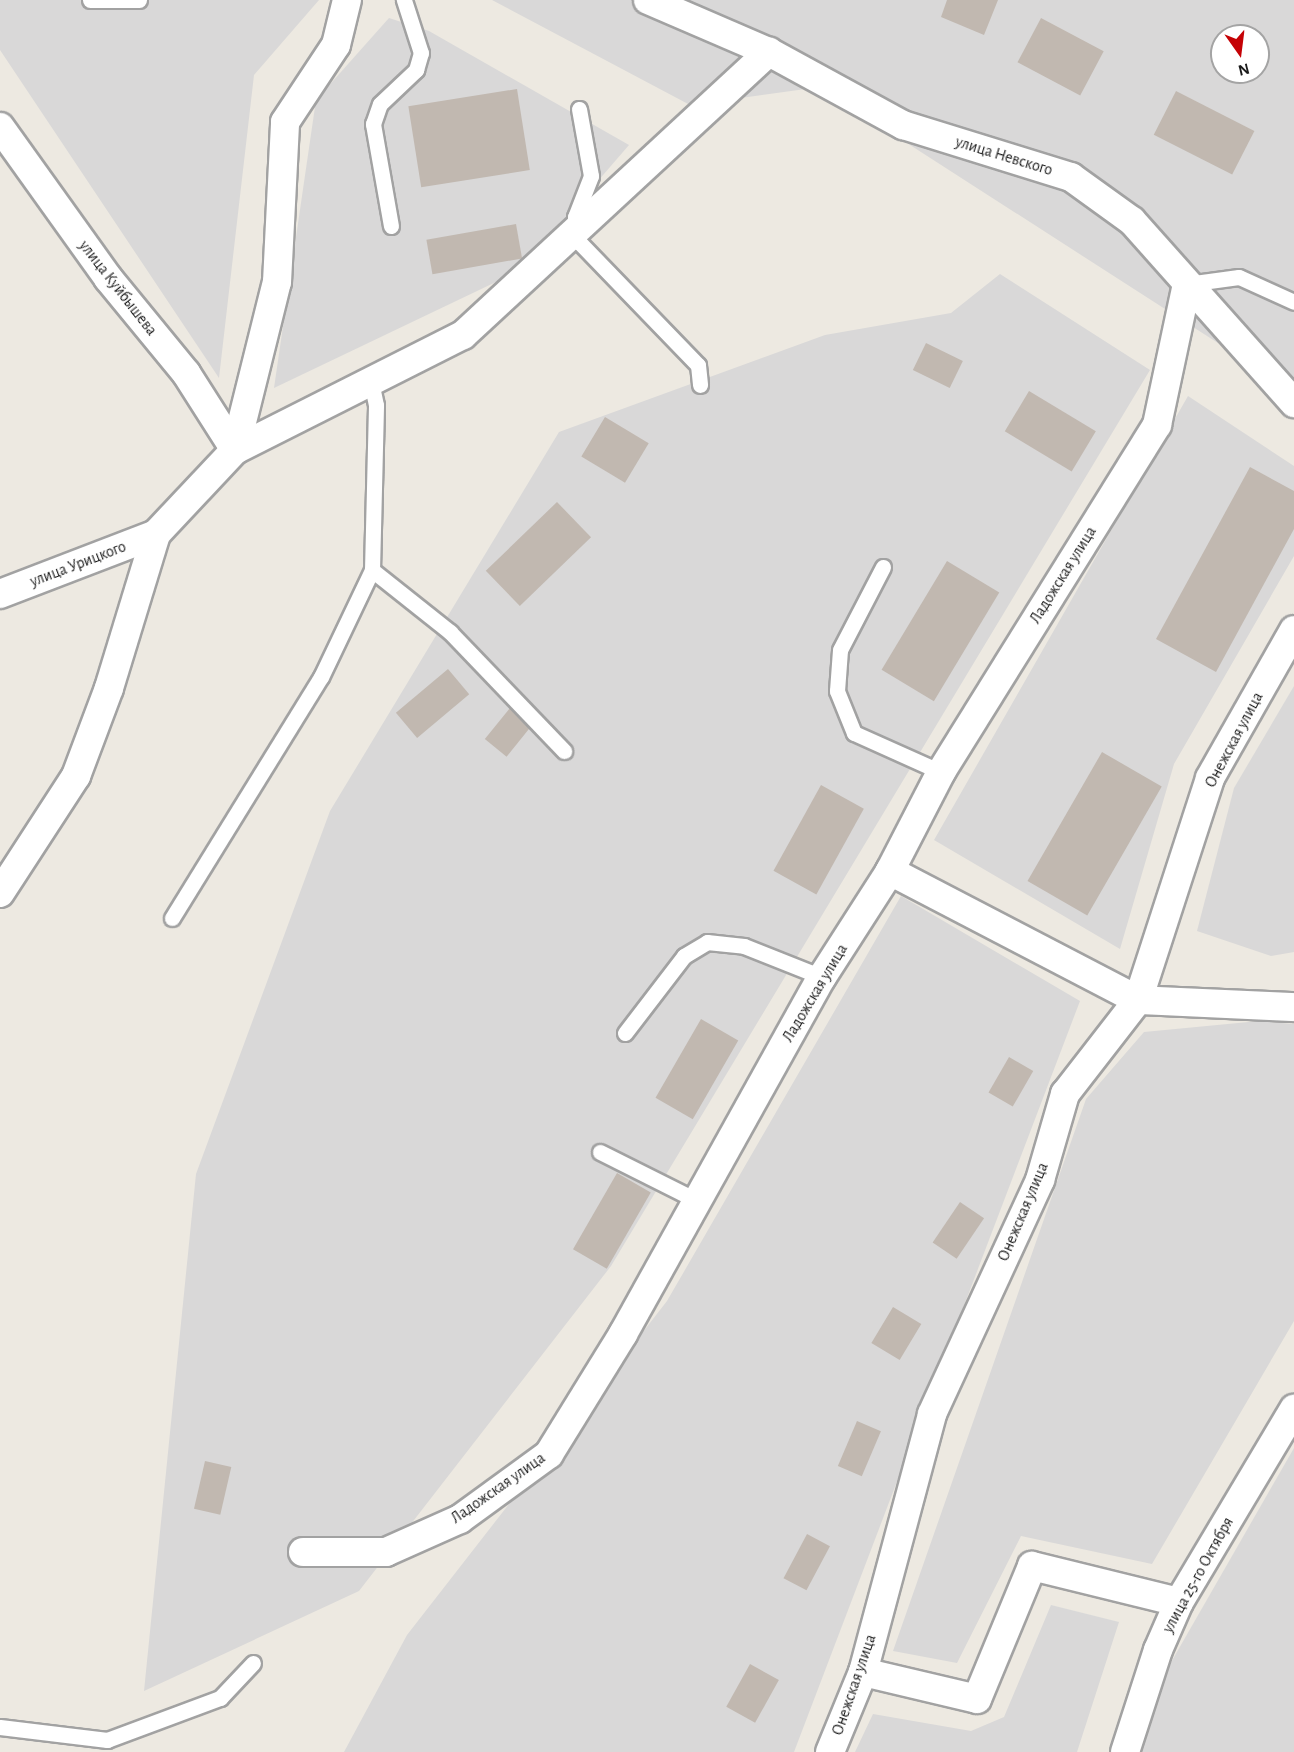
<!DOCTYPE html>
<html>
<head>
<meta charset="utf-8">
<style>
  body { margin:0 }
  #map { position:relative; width:1294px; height:1752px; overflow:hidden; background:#ede9e1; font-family:"Alegreya Sans",sans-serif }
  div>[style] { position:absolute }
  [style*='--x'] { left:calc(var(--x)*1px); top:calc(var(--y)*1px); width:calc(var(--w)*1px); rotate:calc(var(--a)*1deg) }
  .residential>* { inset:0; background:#d9d8d8 }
  .building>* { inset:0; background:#c1b8b0; transform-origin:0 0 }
  .roads { filter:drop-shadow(2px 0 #a2a2a2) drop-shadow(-2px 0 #a2a2a2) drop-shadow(0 2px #a2a2a2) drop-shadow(0 -2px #a2a2a2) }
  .lane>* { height:15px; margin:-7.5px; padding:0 7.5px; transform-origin:7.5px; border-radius:7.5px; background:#fff }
  .street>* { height:28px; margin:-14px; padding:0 14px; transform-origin:14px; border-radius:14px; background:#fff }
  span { translate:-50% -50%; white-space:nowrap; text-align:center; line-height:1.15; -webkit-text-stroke:5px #fff; paint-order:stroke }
  .street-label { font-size:16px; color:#1b1b1b }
  .north { position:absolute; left:1210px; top:24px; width:60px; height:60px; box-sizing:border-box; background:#fff; border:2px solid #a4a4a4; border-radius:50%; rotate:166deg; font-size:16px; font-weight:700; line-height:24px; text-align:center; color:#1b1b1b }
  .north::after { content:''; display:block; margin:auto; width:21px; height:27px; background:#c50206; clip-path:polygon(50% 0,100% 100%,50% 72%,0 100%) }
</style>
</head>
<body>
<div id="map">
  <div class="residential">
    <i style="clip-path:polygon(0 0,319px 0,254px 75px,219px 378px,0 50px)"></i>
    <i style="clip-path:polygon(evenodd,492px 0,1294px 0,1294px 392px,820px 87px,690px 105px,492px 0,1222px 36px,1258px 36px,1258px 72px,1222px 72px,1222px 36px)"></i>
    <i style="clip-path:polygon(389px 18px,429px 31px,629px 145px,521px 270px,274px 388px,316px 100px)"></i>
    <i style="clip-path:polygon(1000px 274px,1150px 370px,611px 1266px,359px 1591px,144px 1691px,196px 1174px,330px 811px,559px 432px,825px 335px,951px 313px)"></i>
    <i style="clip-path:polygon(1188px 396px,1294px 466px,1294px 556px,1174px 764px,1120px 949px,934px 840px)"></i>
    <i style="clip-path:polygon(1294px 686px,1294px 952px,1271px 956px,1197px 931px,1234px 788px)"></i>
    <i style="clip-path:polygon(901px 896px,1080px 1001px,794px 1752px,344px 1752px,407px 1635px,667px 1301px)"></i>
    <i style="clip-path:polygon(1259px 1021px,1294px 1024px,1294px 1321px,1152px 1564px,1021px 1536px,957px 1663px,893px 1651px,1086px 1099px,1144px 1032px)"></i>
    <i style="clip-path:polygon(1294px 1448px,1294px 1752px,1139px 1752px,1162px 1678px)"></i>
    <i style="clip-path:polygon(1051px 1605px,1119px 1622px,1077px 1752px,855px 1752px,873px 1714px,971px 1731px,1004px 1717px)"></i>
  </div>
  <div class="building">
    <i style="clip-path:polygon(947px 0,998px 0,984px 35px,941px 17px)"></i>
    <i style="left:1041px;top:18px;width:71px;height:50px;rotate:28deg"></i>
    <i style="left:517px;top:89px;width:82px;height:110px;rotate:81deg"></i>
    <i style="left:1176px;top:91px;width:88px;height:49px;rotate:27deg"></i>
    <i style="left:516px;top:224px;width:35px;height:91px;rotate:80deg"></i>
    <i style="left:926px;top:343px;width:41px;height:30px;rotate:26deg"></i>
    <i style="left:1029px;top:391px;width:78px;height:47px;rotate:31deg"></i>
    <i style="left:605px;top:417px;width:51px;height:46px;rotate:31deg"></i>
    <i style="clip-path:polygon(1250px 467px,1294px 491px,1294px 529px,1216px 672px,1156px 639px)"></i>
    <i style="left:557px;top:502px;width:49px;height:99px;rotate:46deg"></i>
    <i style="left:947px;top:561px;width:61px;height:127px;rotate:31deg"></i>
    <i style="left:448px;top:669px;width:33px;height:68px;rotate:50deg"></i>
    <i style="left:510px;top:708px;width:28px;height:40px;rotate:39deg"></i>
    <i style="left:1102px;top:752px;width:69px;height:149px;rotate:30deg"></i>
    <i style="left:821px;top:785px;width:49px;height:98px;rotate:29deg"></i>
    <i style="left:701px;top:1019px;width:43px;height:91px;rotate:30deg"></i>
    <i style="left:1009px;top:1057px;width:28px;height:41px;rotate:30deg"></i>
    <i style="left:617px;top:1173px;width:39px;height:88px;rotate:30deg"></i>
    <i style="left:960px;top:1202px;width:29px;height:49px;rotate:34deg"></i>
    <i style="left:893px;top:1307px;width:33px;height:42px;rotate:31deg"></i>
    <i style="left:857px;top:1421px;width:26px;height:49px;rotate:23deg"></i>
    <i style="left:205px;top:1461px;width:27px;height:49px;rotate:13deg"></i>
    <i style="left:807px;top:1534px;width:26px;height:50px;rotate:28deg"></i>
    <i style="left:750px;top:1664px;width:33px;height:49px;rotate:29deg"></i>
  </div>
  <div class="roads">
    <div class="lane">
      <i style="--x:90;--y:0;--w:49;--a:0"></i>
      <i style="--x:579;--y:109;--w:68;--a:79.8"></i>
      <i style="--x:591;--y:176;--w:44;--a:111.3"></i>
      <i style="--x:575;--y:217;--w:15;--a:90"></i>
      <i style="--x:575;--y:232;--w:12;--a:66"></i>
      <i style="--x:580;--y:243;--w:170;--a:46"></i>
      <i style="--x:698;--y:365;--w:20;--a:84"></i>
      <i style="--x:391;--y:226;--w:104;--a:-100"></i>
      <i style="--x:373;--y:124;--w:21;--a:-71"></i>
      <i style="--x:380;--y:104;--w:50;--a:-43.4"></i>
      <i style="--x:416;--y:70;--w:18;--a:-74"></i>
      <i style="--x:421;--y:53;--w:56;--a:-107.8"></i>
      <i style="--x:1187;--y:284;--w:52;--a:-7.7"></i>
      <i style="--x:1239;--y:277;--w:60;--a:24.4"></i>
      <i style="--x:883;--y:567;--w:93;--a:117.4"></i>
      <i style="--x:840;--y:650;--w:41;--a:94.2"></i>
      <i style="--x:837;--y:691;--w:45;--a:68"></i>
      <i style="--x:854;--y:733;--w:95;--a:24.1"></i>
      <i style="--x:372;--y:570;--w:100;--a:38.5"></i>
      <i style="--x:450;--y:632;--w:165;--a:46.2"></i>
      <i style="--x:172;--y:918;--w:283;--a:-58.3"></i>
      <i style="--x:321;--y:677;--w:119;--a:-64.5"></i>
      <i style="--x:372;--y:570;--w:165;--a:-88.6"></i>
      <i style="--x:376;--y:405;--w:24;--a:-102"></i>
      <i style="--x:625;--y:1033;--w:97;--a:-52.5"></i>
      <i style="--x:684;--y:956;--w:27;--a:-31"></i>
      <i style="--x:707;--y:942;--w:37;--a:6"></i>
      <i style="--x:744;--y:946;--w:84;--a:21.7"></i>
      <i style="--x:600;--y:1152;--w:107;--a:26.6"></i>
      <i style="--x:0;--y:1727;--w:108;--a:6.9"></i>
      <i style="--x:107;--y:1740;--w:121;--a:-20.4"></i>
      <i style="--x:220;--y:1698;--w:48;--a:-46.7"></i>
    </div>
    <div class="street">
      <i style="--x:648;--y:0;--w:132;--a:23.3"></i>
      <i style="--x:769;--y:52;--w:153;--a:28.6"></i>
      <i style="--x:903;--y:125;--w:176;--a:17.2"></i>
      <i style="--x:1071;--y:177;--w:75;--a:35.8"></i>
      <i style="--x:1132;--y:221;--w:244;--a:48.3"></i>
      <i style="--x:0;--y:127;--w:186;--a:54.4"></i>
      <i style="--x:108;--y:278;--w:123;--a:50.6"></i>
      <i style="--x:186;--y:373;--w:91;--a:57.5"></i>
      <i style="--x:235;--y:450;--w:173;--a:-76"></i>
      <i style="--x:277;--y:282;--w:160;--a:-87.1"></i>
      <i style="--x:285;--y:122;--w:92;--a:-56.5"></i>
      <i style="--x:336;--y:45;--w:46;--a:-76.3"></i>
      <i style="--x:0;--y:594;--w:167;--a:-21"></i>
      <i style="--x:890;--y:871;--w:280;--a:27.5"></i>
      <i style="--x:1138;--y:1000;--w:156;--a:2.6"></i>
      <i style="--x:0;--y:893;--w:140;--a:-57"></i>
      <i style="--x:76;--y:776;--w:94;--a:-69.4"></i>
      <i style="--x:109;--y:688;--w:161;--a:-73"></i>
      <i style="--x:156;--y:534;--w:115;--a:-46.8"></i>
      <i style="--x:235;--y:450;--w:255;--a:-26.8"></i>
      <i style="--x:463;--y:335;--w:417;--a:-42.8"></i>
      <i style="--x:303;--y:1552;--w:83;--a:0"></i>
      <i style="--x:386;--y:1552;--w:81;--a:-24"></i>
      <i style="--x:460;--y:1519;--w:110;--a:-36.1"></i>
      <i style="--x:549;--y:1454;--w:141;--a:-58.3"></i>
      <i style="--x:623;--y:1334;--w:409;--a:-60.9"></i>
      <i style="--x:822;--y:977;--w:126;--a:-57.3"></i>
      <i style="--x:890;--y:871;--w:111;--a:-62.7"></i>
      <i style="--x:941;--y:772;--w:409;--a:-58.1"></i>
      <i style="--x:1157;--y:425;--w:144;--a:-78"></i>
      <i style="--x:863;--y:1672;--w:117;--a:13.3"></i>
      <i style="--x:977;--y:1699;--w:144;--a:-67.5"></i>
      <i style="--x:1032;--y:1566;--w:151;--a:13.8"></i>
      <i style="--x:830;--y:1752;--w:87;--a:-67.6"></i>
      <i style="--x:863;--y:1672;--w:267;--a:-75"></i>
      <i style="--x:932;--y:1414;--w:258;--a:-65.2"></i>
      <i style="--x:1040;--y:1180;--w:90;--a:-73.8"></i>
      <i style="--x:1065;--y:1094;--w:119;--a:-52.2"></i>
      <i style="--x:1138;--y:1000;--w:233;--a:-72"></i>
      <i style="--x:1210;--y:778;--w:170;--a:-60.4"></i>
      <i style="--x:1125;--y:1752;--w:107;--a:-72.1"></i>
      <i style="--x:1158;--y:1650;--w:52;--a:-66.4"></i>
      <i style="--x:1179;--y:1602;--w:225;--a:-59.2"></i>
    </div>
  </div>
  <div class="street-label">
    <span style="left:1004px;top:156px;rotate:17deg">улица Невского</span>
    <span style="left:118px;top:288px;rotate:52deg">улица Куйбышева</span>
    <span style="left:78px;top:564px;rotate:-21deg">улица Урицкого</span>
    <span style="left:1063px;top:575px;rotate:-58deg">Ладожская улица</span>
    <span style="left:1234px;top:740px;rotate:-62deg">Онежская улица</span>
    <span style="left:815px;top:993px;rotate:-59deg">Ладожская улица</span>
    <span style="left:1023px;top:1212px;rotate:-67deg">Онежская улица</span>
    <span style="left:498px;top:1488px;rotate:-35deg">Ладожская улица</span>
    <span style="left:1198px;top:1575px;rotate:-61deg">улица 25-го Октября</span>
    <span style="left:854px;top:1685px;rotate:-71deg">Онежская улица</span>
  </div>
  <div class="north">N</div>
</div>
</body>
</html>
